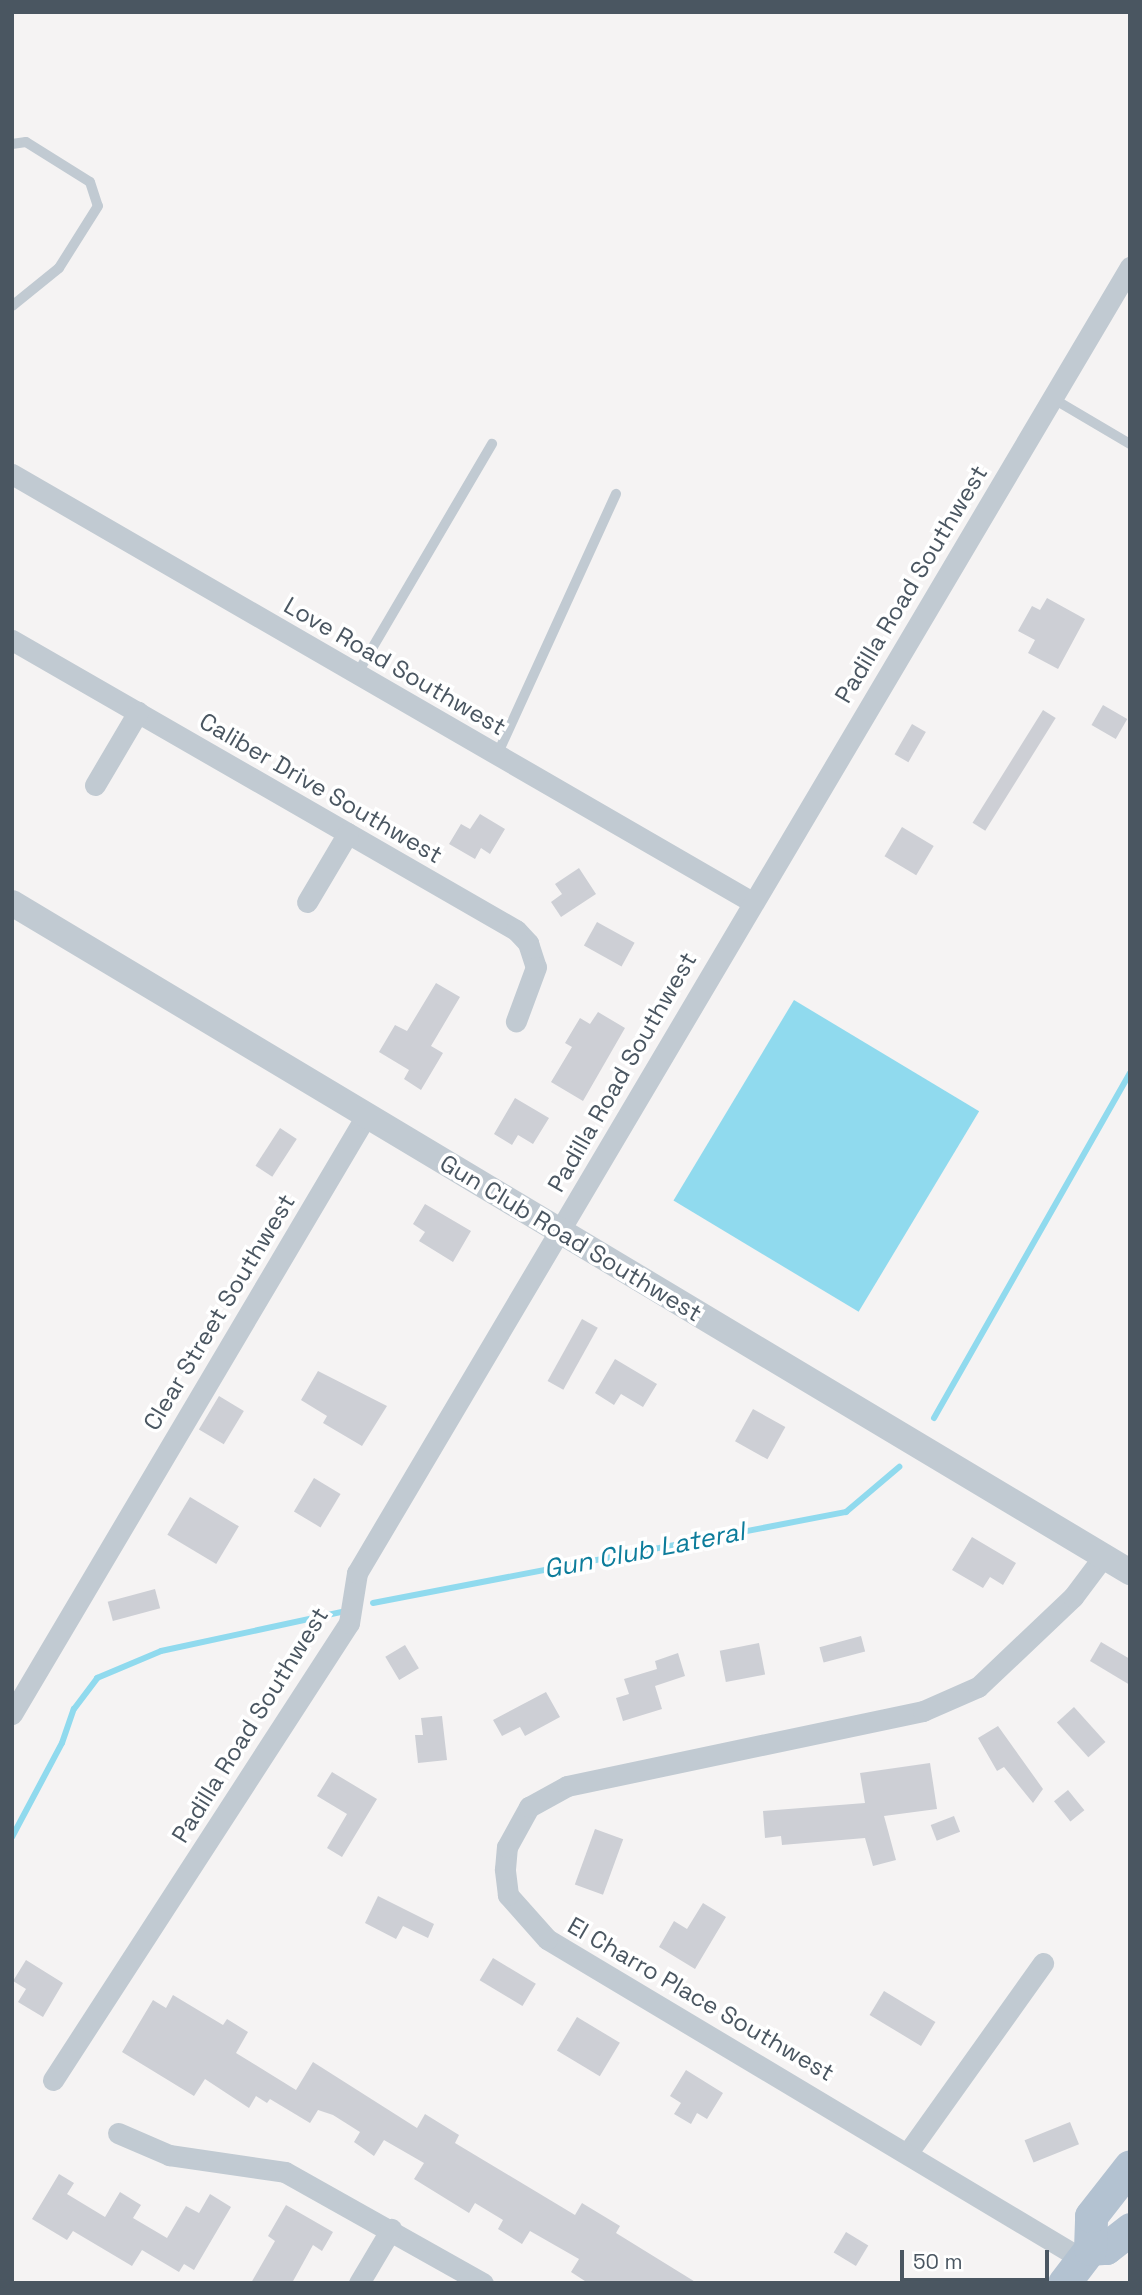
<!DOCTYPE html>
<html>
<head>
<meta charset="utf-8">
<style>
  body { margin:0 }
  #map { position:relative; width:1142px; height:2295px; overflow:hidden; background:#f5f3f3; font-family:"Space Grotesk",sans-serif }
  div>[style] { position:absolute }
  [style*='--x'] { left:calc(var(--x)*1px); top:calc(var(--y)*1px); width:calc(var(--w)*1px); rotate:calc(var(--a)*1deg) }
  .water>* { inset:0; background:#90daee; transform-origin:0 0 }
  .stream>* { height:6px; margin:-3px; padding:0 3px; transform-origin:3px; border-radius:3px; background:#90daee }
  .building>* { inset:0; background:#cdcfd5; transform-origin:0 0 }
  .service>* { height:10px; margin:-5px; padding:0 5px; transform-origin:5px; border-radius:5px; background:#c1cad2 }
  .minor>* { height:21px; margin:-10.5px; padding:0 10.5px; transform-origin:10.5px; border-radius:10.5px; background:#c1cad2 }
  .tertiary>* { height:26px; margin:-13px; padding:0 13px; transform-origin:13px; border-radius:13px; background:#c1cad2 }
  .primary>* { height:33px; margin:-16.5px; padding:0 16.5px; transform-origin:16.5px; border-radius:16.5px; background:#b3c2d1 }
  span { translate:-50% -50%; white-space:nowrap; text-align:center; line-height:1.15; -webkit-text-stroke:7px #fff; paint-order:stroke }
  .street-label { font-size:24px; color:#4a5661 }
  .water-label { font-size:26px; color:#0c7c9b; font-style:italic }
  .frame { position:absolute; inset:0; border:14px solid #4a5661; pointer-events:none }
  .scale { position:absolute; left:900px; top:2250px; width:149px; height:32px; box-sizing:border-box; border:4px solid #4a5661; border-top:0; padding-left:9px; font-size:21px; line-height:24px; white-space:nowrap; color:#4a5661; -webkit-text-stroke:5px #fff; paint-order:stroke }
</style>
</head>
<body>
<div id="map">
  <div class="water">
    <i style="left:794px;top:1000px;width:216px;height:234px;rotate:31deg"></i>
  </div>
  <div class="stream">
    <i style="--x:934;--y:1418;--w:397;--a:-60.4"></i>
    <i style="--x:373;--y:1603;--w:482;--a:-10.9"></i>
    <i style="--x:846;--y:1512;--w:70;--a:-40.3"></i>
    <i style="--x:12;--y:1837;--w:106;--a:-62"></i>
    <i style="--x:62;--y:1743;--w:36;--a:-71"></i>
    <i style="--x:74;--y:1709;--w:39;--a:-53"></i>
    <i style="--x:97;--y:1678;--w:69;--a:-22.9"></i>
    <i style="--x:161;--y:1651;--w:185;--a:-12.2"></i>
  </div>
  <div class="building">
    <i style="clip-path:polygon(1047px 598px,1085px 619px,1058px 669px,1028px 653px,1035px 640px,1018px 631px,1032px 606px,1040px 610px)"></i>
    <i style="left:1103px;top:705px;width:28px;height:23px;rotate:30deg"></i>
    <i style="left:1043px;top:710px;width:15px;height:133px;rotate:32deg"></i>
    <i style="left:912px;top:724px;width:16px;height:35px;rotate:30deg"></i>
    <i style="clip-path:polygon(480px 814px,505px 829px,490px 854px,481px 848px,475px 859px,449px 844px,461px 824px,470px 829px)"></i>
    <i style="left:902px;top:827px;width:37px;height:34px;rotate:31deg"></i>
    <i style="clip-path:polygon(579px 868px,596px 894px,561px 917px,551px 902px,562px 894px,555px 884px)"></i>
    <i style="left:597px;top:922px;width:43px;height:27px;rotate:29deg"></i>
    <i style="clip-path:polygon(436px 983px,460px 997px,431px 1046px,443px 1053px,421px 1090px,404px 1079px,409px 1070px,379px 1052px,395px 1025px,407px 1031px)"></i>
    <i style="clip-path:polygon(598px 1012px,625px 1028px,583px 1101px,551px 1082px,572px 1047px,565px 1043px,580px 1018px,590px 1024px)"></i>
    <i style="clip-path:polygon(515px 1098px,549px 1118px,533px 1144px,518px 1135px,512px 1145px,494px 1134px)"></i>
    <i style="left:280px;top:1128px;width:20px;height:45px;rotate:33deg"></i>
    <i style="clip-path:polygon(425px 1204px,471px 1231px,453px 1262px,419px 1241px,425px 1232px,413px 1224px)"></i>
    <i style="left:582px;top:1319px;width:18px;height:71px;rotate:29deg"></i>
    <i style="clip-path:polygon(615px 1359px,657px 1384px,643px 1407px,621px 1394px,614px 1405px,595px 1393px)"></i>
    <i style="clip-path:polygon(318px 1371px,387px 1406px,362px 1446px,323px 1423px,327px 1416px,301px 1400px)"></i>
    <i style="left:219px;top:1396px;width:29px;height:39px;rotate:31deg"></i>
    <i style="left:753px;top:1409px;width:37px;height:37px;rotate:29deg"></i>
    <i style="left:314px;top:1478px;width:31px;height:39px;rotate:31deg"></i>
    <i style="left:190px;top:1497px;width:57px;height:44px;rotate:31deg"></i>
    <i style="clip-path:polygon(972px 1537px,1016px 1563px,1003px 1585px,990px 1577px,983px 1588px,952px 1570px)"></i>
    <i style="left:155px;top:1589px;width:20px;height:49px;rotate:75deg"></i>
    <i style="left:861px;top:1636px;width:16px;height:43px;rotate:75deg"></i>
    <i style="clip-path:polygon(1101px 1642px,1130px 1659px,1130px 1685px,1090px 1661px)"></i>
    <i style="left:759px;top:1643px;width:32px;height:40px;rotate:79deg"></i>
    <i style="left:405px;top:1645px;width:27px;height:23px;rotate:59deg"></i>
    <i style="clip-path:polygon(678px 1653px,685px 1676px,655px 1686px,662px 1709px,623px 1721px,616px 1698px,629px 1694px,624px 1679px,657px 1669px,655px 1661px)"></i>
    <i style="clip-path:polygon(546px 1692px,560px 1717px,525px 1736px,520px 1727px,502px 1736px,493px 1720px)"></i>
    <i style="left:1074px;top:1707px;width:47px;height:23px;rotate:48deg"></i>
    <i style="clip-path:polygon(442px 1716px,447px 1760px,418px 1763px,415px 1735px,423px 1735px,421px 1718px)"></i>
    <i style="clip-path:polygon(998px 1726px,1043px 1789px,1033px 1803px,1004px 1767px,997px 1771px,978px 1738px)"></i>
    <i style="clip-path:polygon(930px 1763px,937px 1809px,884px 1816px,896px 1860px,873px 1866px,865px 1838px,782px 1845px,781px 1836px,765px 1838px,763px 1811px,865px 1803px,860px 1773px)"></i>
    <i style="clip-path:polygon(332px 1772px,377px 1799px,342px 1857px,327px 1848px,347px 1814px,317px 1796px)"></i>
    <i style="left:1068px;top:1790px;width:26px;height:18px;rotate:51deg"></i>
    <i style="left:954px;top:1816px;width:17px;height:25px;rotate:69deg"></i>
    <i style="left:595px;top:1829px;width:30px;height:59px;rotate:20deg"></i>
    <i style="clip-path:polygon(378px 1896px,434px 1924px,428px 1938px,403px 1926px,396px 1939px,365px 1923px)"></i>
    <i style="clip-path:polygon(703px 1903px,726px 1917px,695px 1969px,659px 1947px,674px 1921px,687px 1929px)"></i>
    <i style="left:493px;top:1958px;width:50px;height:26px;rotate:31deg"></i>
    <i style="clip-path:polygon(26px 1960px,63px 1983px,43px 2017px,18px 2002px,26px 1989px,13px 1981px)"></i>
    <i style="left:884px;top:1991px;width:60px;height:28px;rotate:31deg"></i>
    <i style="clip-path:polygon(173px 1995px,223px 2025px,227px 2019px,248px 2032px,236px 2053px,296px 2090px,313px 2062px,417px 2128px,425px 2114px,459px 2135px,455px 2143px,575px 2215px,582px 2203px,620px 2226px,616px 2233px,697px 2283px,588px 2283px,571px 2272px,579px 2259px,530px 2231px,522px 2244px,498px 2229px,503px 2220px,475px 2203px,469px 2213px,414px 2179px,424px 2163px,384px 2140px,374px 2156px,354px 2142px,360px 2132px,333px 2115px,318px 2110px,310px 2123px,270px 2099px,267px 2103px,256px 2096px,249px 2108px,205px 2079px,194px 2096px,122px 2052px,153px 2000px,166px 2008px)"></i>
    <i style="left:577px;top:2017px;width:50px;height:39px;rotate:31deg"></i>
    <i style="clip-path:polygon(686px 2070px,723px 2093px,707px 2119px,697px 2113px,691px 2124px,674px 2114px,681px 2103px,670px 2096px)"></i>
    <i style="left:1070px;top:2122px;width:24px;height:49px;rotate:68deg"></i>
    <i style="clip-path:polygon(59px 2174px,74px 2183px,67px 2194px,105px 2217px,120px 2192px,141px 2205px,133px 2218px,167px 2238px,186px 2206px,199px 2213px,210px 2194px,231px 2207px,194px 2270px,184px 2264px,179px 2272px,142px 2250px,132px 2266px,73px 2231px,67px 2240px,32px 2219px)"></i>
    <i style="clip-path:polygon(286px 2205px,333px 2232px,322px 2251px,313px 2245px,292px 2283px,251px 2283px,275px 2241px,268px 2236px)"></i>
    <i style="left:846px;top:2232px;width:26px;height:24px;rotate:31deg"></i>
  </div>
  <div class="service">
    <i style="--x:12;--y:144;--w:14;--a:-8"></i>
    <i style="--x:26;--y:142;--w:75;--a:32"></i>
    <i style="--x:90;--y:182;--w:25;--a:72"></i>
    <i style="--x:98;--y:206;--w:73;--a:122.2"></i>
    <i style="--x:59;--y:268;--w:60;--a:141"></i>
    <i style="--x:1052;--y:398;--w:91;--a:30.5"></i>
    <i style="--x:357;--y:674;--w:267;--a:-59.6"></i>
    <i style="--x:497;--y:755;--w:287;--a:-65.5"></i>
  </div>
  <div class="minor">
    <i style="--x:12;--y:474;--w:855;--a:30.04"></i>
    <i style="--x:12;--y:640;--w:581;--a:29.92"></i>
    <i style="--x:516;--y:930;--w:18;--a:47"></i>
    <i style="--x:528;--y:943;--w:25;--a:72"></i>
    <i style="--x:536;--y:967;--w:58;--a:110.3"></i>
    <i style="--x:95;--y:785;--w:85;--a:-59.5"></i>
    <i style="--x:307;--y:902;--w:80;--a:-59.3"></i>
    <i style="--x:12;--y:1714;--w:695;--a:-59.38"></i>
    <i style="--x:53;--y:2080;--w:544;--a:-57.07"></i>
    <i style="--x:349;--y:1623;--w:51;--a:-80.9"></i>
    <i style="--x:357;--y:1573;--w:1518;--a:-59.38"></i>
    <i style="--x:118;--y:2133;--w:56;--a:23.3"></i>
    <i style="--x:169;--y:2155;--w:117;--a:8.3"></i>
    <i style="--x:285;--y:2172;--w:227;--a:29.3"></i>
    <i style="--x:909;--y:2151;--w:231;--a:-54.5"></i>
    <i style="--x:1082;--y:2259;--w:623;--a:-149.12"></i>
    <i style="--x:547;--y:1939;--w:59;--a:-131.6"></i>
    <i style="--x:508;--y:1895;--w:26;--a:-97"></i>
    <i style="--x:505;--y:1869;--w:22;--a:-85"></i>
    <i style="--x:507;--y:1847;--w:46;--a:-61.2"></i>
    <i style="--x:529;--y:1807;--w:43;--a:-28.9"></i>
    <i style="--x:567;--y:1786;--w:364;--a:-11.9"></i>
    <i style="--x:923;--y:1711;--w:60;--a:-23.6"></i>
    <i style="--x:978;--y:1687;--w:131;--a:-43.5"></i>
    <i style="--x:1073;--y:1597;--w:50;--a:-53.1"></i>
    <i style="--x:359;--y:2283;--w:63;--a:-59.3"></i>
  </div>
  <div class="tertiary">
    <i style="--x:12;--y:903;--w:1303;--a:30.9"></i>
  </div>
  <div class="primary">
    <i style="--x:1090;--y:2249;--w:16;--a:-4"></i>
    <i style="--x:1106;--y:2248;--w:31;--a:-38"></i>
    <i style="--x:1064;--y:2283;--w:43;--a:-52.6"></i>
    <i style="--x:1090;--y:2249;--w:33;--a:-88"></i>
    <i style="--x:1091;--y:2216;--w:63;--a:-52"></i>
  </div>
  <div class="street-label">
    <span style="left:911px;top:584px;rotate:-59deg">Padilla Road Southwest</span>
    <span style="left:395px;top:666px;rotate:30deg">Love Road Southwest</span>
    <span style="left:321px;top:788px;rotate:30deg">Caliber Drive Southwest</span>
    <span style="left:622px;top:1072px;rotate:-60deg">Padilla Road Southwest</span>
    <span style="left:571px;top:1238px;rotate:31deg">Gun Club Road Southwest</span>
    <span style="left:219px;top:1312px;rotate:-59deg">Clear Street Southwest</span>
    <span style="left:250px;top:1725px;rotate:-58deg">Padilla Road Southwest</span>
    <span style="left:701px;top:1999px;rotate:30deg">El Charro Place Southwest</span>
  </div>
  <div class="water-label">
    <span style="left:644px;top:1551px;rotate:-11deg">Gun Club Lateral</span>
  </div>
  <div class="frame"></div>
  <div class="scale">50 m</div>
</div>
</body>
</html>
